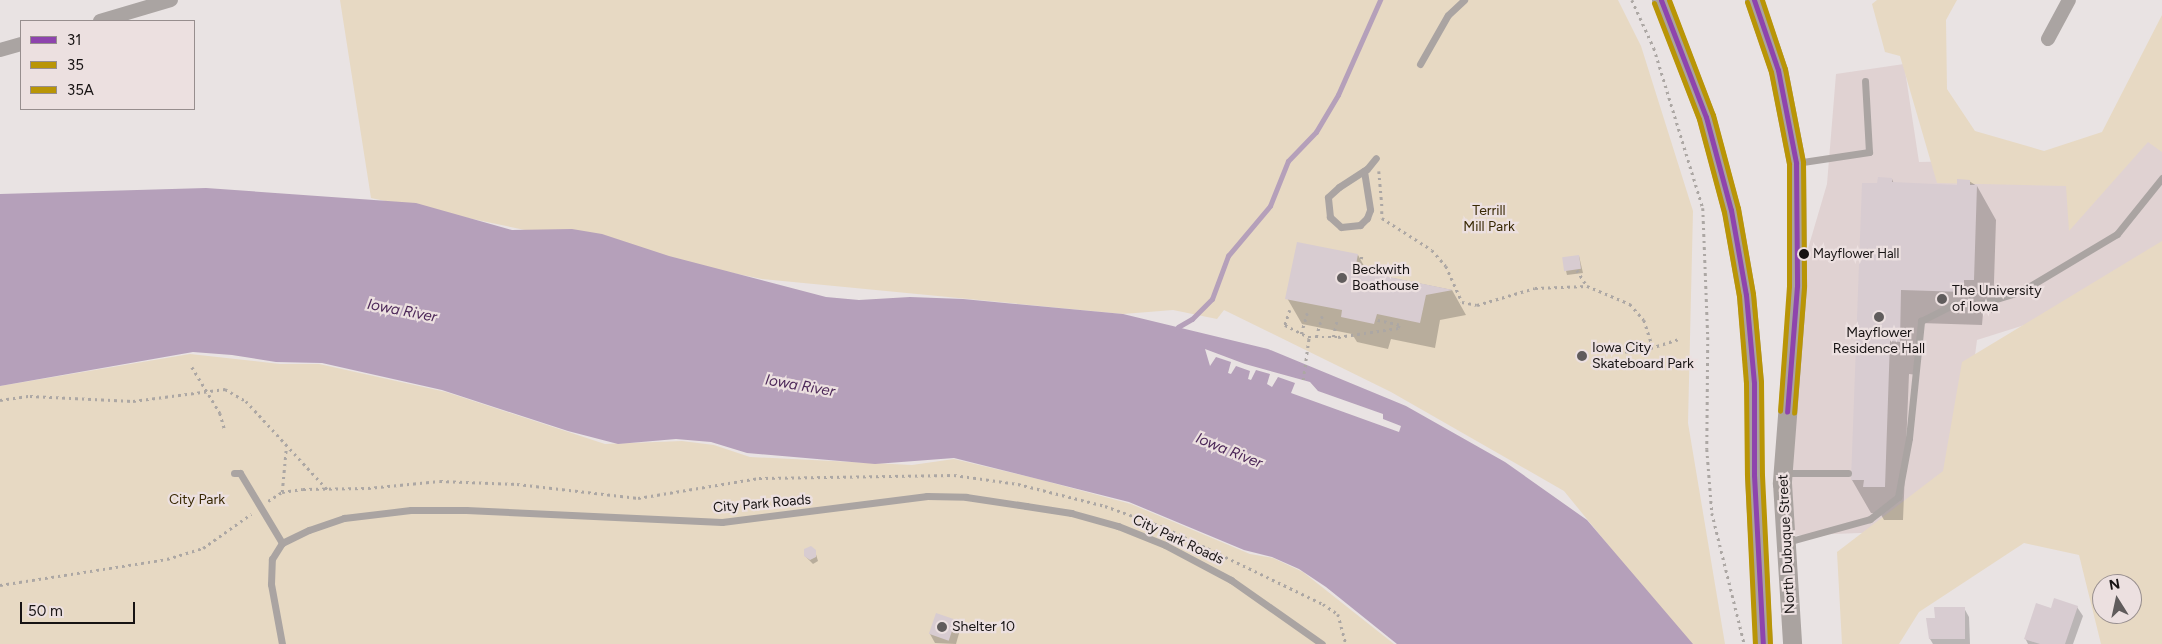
<!DOCTYPE html>
<html>
<head>
<meta charset="utf-8">
<style>
  body { margin:0 }
  #map { position:relative; width:2162px; height:644px; overflow:hidden; background:#e9e3e3; font-family:Figtree,sans-serif }
  div>[style] { position:absolute }
  [style*='--x'] { left:calc(var(--x)*1px); top:calc(var(--y)*1px); width:calc(var(--w)*1px); rotate:calc(var(--a)*1deg) }
  .built>* { inset:0; background:#e0d2d2 }
  .green>* { inset:0; background:#e7d9c3 }
  .water>* { inset:0; background:#b5a0ba }
  .pier>* { inset:0; background:#e9e3e3 }
  .shadow>* { inset:0; background:#0003 }
  .stream>* { height:4.5px; margin:-2.25px; padding:0 2.25px; transform-origin:2.25px; border-radius:2.25px; background:#b5a0ba }
  .building>* { inset:0; background:#d8ccd1; transform-origin:0 0 }
  .path>* { height:2.5px; margin-top:-1.25px; transform-origin:0; background:repeating-linear-gradient(90deg,#aca7a4 0 2.5px,transparent 0 6.5px) }
  .service>* { height:7px; margin:-3.5px; padding:0 3.5px; transform-origin:3.5px; border-radius:3.5px; background:#aaa4a2 }
  .minor>* { height:14px; margin:-7px; padding:0 7px; transform-origin:7px; border-radius:7px; background:#aaa4a2 }
  .secondary>* { height:19px; margin:-9.5px; padding:0 9.5px; transform-origin:9.5px; border-radius:9.5px; background:#aaa3a0 }
  .bus-1>* { height:5px; margin:-2.5px; padding:0 2.5px; transform-origin:2.5px; border-radius:2.5px; background:#8e44ad }
  .bus-2>* { height:5px; margin:-2.5px; padding:0 2.5px; transform-origin:2.5px; border-radius:2.5px; background:#b99506 }
  .bus-3>* { height:5px; margin:-2.5px; padding:0 2.5px; transform-origin:2.5px; border-radius:2.5px; background:#b99506 }
  .dots>* { width:14px; height:14px; translate:-50% -50%; box-sizing:border-box; border:2px solid #ece0e0; border-radius:50% }
  span { translate:-50% -50%; white-space:nowrap; text-align:center; line-height:1.15; -webkit-text-stroke:4.5px #ece0e0; paint-order:stroke }
  .bus-label { font-size:13px; color:#171313 }
  .left { translate:0 -50%; text-align:left }
  .park-label { font-size:14px; color:#382803 }
  .poi-label { font-size:14px; color:#171313 }
  .street-label { font-size:14px; color:#171313 }
  .water-label { font-size:15px; color:#4c2758; font-style:italic }
  .legend { position:absolute; left:20px; top:20px; width:175px; height:90px; box-sizing:border-box; background:#ece0e0; border:1px solid #978e8e; margin:0; padding:6px 9px; list-style:none; font-size:15px; color:#171313 }
  .legend li { display:flex; align-items:center; gap:10px; height:25px }
  .legend b { width:25px; border:1px solid #978e8e }
  .north { position:absolute; left:2092px; top:574px; width:50px; height:50px; box-sizing:border-box; background:#ece0e0; border:1px solid #978e8e; border-radius:50%; rotate:350deg; font-size:14px; font-weight:700; line-height:20px; text-align:center; color:#171313 }
  .north::after { content:''; display:block; margin:auto; width:18px; height:22px; background:#605c5c; clip-path:polygon(50% 0,100% 100%,50% 72%,0 100%) }
  .scale { position:absolute; left:20px; top:602px; width:115px; height:22px; box-sizing:border-box; border:2px solid #171313; border-top:0; padding-left:6px; font-size:15px; line-height:18px; white-space:nowrap; color:#171313; -webkit-text-stroke:4px #ece0e0; paint-order:stroke }
</style>
</head>
<body>
<div id="map">
  <div class="built">
    <i style="clip-path:polygon(1904px 64px,1919px 162px,1964px 161px,2025px 182px,2162px 128px,2162px 252px,2069px 311px,1977px 340px,1959px 479px,1885px 532px,1784px 536px,1797px 286px,1827px 184px,1836px 74px)"></i>
  </div>
  <div class="green">
    <i style="clip-path:polygon(340px 0,1618px 0,1641px 46px,1693px 211px,1688px 423px,1725px 644px,1689px 644px,1564px 491px,1391px 392px,1224px 310px,1217px 319px,1173px 310px,1123px 314px,762px 279px,371px 198px)"></i>
    <i style="clip-path:polygon(1877px 0,1957px 0,1946px 20px,1947px 89px,1975px 131px,2044px 151px,2102px 132px,2162px 15px,2162px 152px,2148px 142px,2069px 231px,2066px 186px,1937px 183px,1900px 56px,1885px 52px,1872px 4px)"></i>
    <i style="clip-path:polygon(evenodd,2162px 241px,2162px 644px,2101px 644px,2079px 555px,2024px 543px,1919px 612px,1899px 644px,1842px 644px,1837px 552px,1943px 471px,1962px 362px,2162px 241px,2102px 584px,2132px 584px,2132px 614px,2102px 614px,2102px 584px)"></i>
    <i style="clip-path:polygon(190px 354px,280px 364px,319px 364px,446px 392px,605px 444px,682px 441px,714px 445px,750px 457px,912px 465px,954px 459px,1038px 479px,1131px 504px,1250px 554px,1273px 558px,1303px 572px,1394px 644px,0 644px,0 386px)"></i>
  </div>
  <div class="water">
    <i style="clip-path:polygon(206px 188px,416px 203px,512px 230px,572px 229px,602px 234px,669px 256px,826px 297px,859px 300px,910px 297px,963px 299px,1123px 314px,1268px 349px,1406px 406px,1505px 462px,1587px 520px,1693px 644px,1397px 644px,1326px 587px,1299px 569px,1272px 557px,1244px 550px,1129px 502px,954px 458px,875px 464px,747px 453px,711px 442px,676px 439px,618px 444px,568px 431px,442px 390px,322px 363px,276px 362px,232px 355px,193px 352px,0 386px,0 194px)"></i>
  </div>
  <div class="pier">
    <i style="clip-path:polygon(1205px 349px,1245px 364px,1310px 382px,1318px 391px,1383px 414px,1383px 419px,1401px 426px,1399px 432px,1291px 393px,1295px 383px,1278px 377px,1272px 387px,1267px 384px,1270px 374px,1256px 370px,1251px 380px,1248px 379px,1250px 371px,1236px 366px,1231px 374px,1228px 373px,1231px 362px,1216px 357px,1210px 366px)"></i>
  </div>
  <div class="shadow">
    <i style="clip-path:polygon(1892px 179px,1894px 184px,1958px 186px,1969px 181px,1977px 186px,1996px 220px,1993px 313px,1983px 313px,1982px 325px,1920px 323px,1918px 375px,1909px 374px,1903px 520px,1884px 520px,1880px 513px,1871px 513px,1852px 480px,1879px 184px)"></i>
    <i style="clip-path:polygon(1358px 255px,1368px 273px,1452px 290px,1466px 315px,1440px 320px,1435px 348px,1391px 339px,1388px 349px,1357px 342px,1352px 334px,1302px 324px,1287px 298px)"></i>
    <i style="clip-path:polygon(1579px 256px,1583px 273px,1567px 275px,1563px 258px)"></i>
    <i style="clip-path:polygon(815px 551px,818px 561px,813px 564px,805px 556px)"></i>
    <i style="clip-path:polygon(2077px 607px,2083px 616px,2073px 644px,2028px 644px,2025px 638px)"></i>
    <i style="clip-path:polygon(1964px 608px,1969px 617px,1970px 644px,1933px 644px,1930px 639px,1936px 619px)"></i>
    <i style="clip-path:polygon(955px 621px,960px 630px,956px 644px,935px 643px,930px 634px)"></i>
  </div>
  <div class="stream">
    <i style="--x:1178;--y:327;--w:16;--a:-30"></i>
    <i style="--x:1192;--y:319;--w:28;--a:-45"></i>
    <i style="--x:1212;--y:299;--w:46;--a:-69.6"></i>
    <i style="--x:1228;--y:256;--w:65;--a:-50"></i>
    <i style="--x:1270;--y:206;--w:48;--a:-68.2"></i>
    <i style="--x:1288;--y:161;--w:40;--a:-46"></i>
    <i style="--x:1316;--y:132;--w:43;--a:-59.3"></i>
    <i style="--x:1338;--y:95;--w:104;--a:-66.1"></i>
  </div>
  <div class="building">
    <i style="clip-path:polygon(1878px 177px,1892px 178px,1892px 182px,1957px 185px,1957px 179px,1970px 180px,1970px 185px,1977px 185px,1974px 280px,1964px 280px,1964px 292px,1901px 290px,1900px 342px,1890px 341px,1885px 487px,1863px 487px,1864px 480px,1851px 480px,1862px 183px,1877px 183px)"></i>
    <i style="clip-path:polygon(1297px 242px,1358px 254px,1355px 270px,1453px 290px,1426px 295px,1420px 323px,1377px 314px,1374px 324px,1341px 317px,1342px 310px,1285px 299px)"></i>
    <i style="left:1579px;top:255px;width:14px;height:17px;rotate:82deg"></i>
    <i style="clip-path:polygon(811px 546px,816px 550px,816px 557px,810px 560px,804px 556px,804px 549px)"></i>
    <i style="clip-path:polygon(2054px 598px,2078px 606px,2065px 644px,2040px 644px,2024px 639px,2036px 603px,2051px 608px)"></i>
    <i style="clip-path:polygon(1934px 607px,1965px 607px,1965px 639px,1929px 639px,1926px 618px,1935px 618px)"></i>
    <i style="left:936px;top:613px;width:21px;height:22px;rotate:19deg"></i>
  </div>
  <div class="path">
    <i style="--x:1632;--y:0;--w:53;--a:65.4"></i>
    <i style="--x:1654;--y:48;--w:167;--a:73"></i>
    <i style="--x:1703;--y:208;--w:129;--a:87.8"></i>
    <i style="--x:1708;--y:337;--w:112;--a:90.5"></i>
    <i style="--x:1707;--y:449;--w:64;--a:85.5"></i>
    <i style="--x:1712;--y:513;--w:133;--a:76.1"></i>
    <i style="--x:1379;--y:171;--w:35;--a:85"></i>
    <i style="--x:1382;--y:211;--w:7;--a:90"></i>
    <i style="--x:1382;--y:218;--w:59;--a:32.6"></i>
    <i style="--x:1432;--y:250;--w:21;--a:49"></i>
    <i style="--x:1446;--y:266;--w:39;--a:66"></i>
    <i style="--x:1462;--y:302;--w:15;--a:11"></i>
    <i style="--x:1477;--y:305;--w:60;--a:-16.3"></i>
    <i style="--x:1535;--y:288;--w:52;--a:-2.2"></i>
    <i style="--x:1587;--y:286;--w:47;--a:22.7"></i>
    <i style="--x:1630;--y:304;--w:21;--a:49"></i>
    <i style="--x:1644;--y:320;--w:26;--a:72"></i>
    <i style="--x:1361;--y:259;--w:5;--a:-79"></i>
    <i style="--x:1577;--y:270;--w:19;--a:58"></i>
    <i style="--x:1290;--y:310;--w:16;--a:108"></i>
    <i style="--x:1285;--y:325;--w:27;--a:27"></i>
    <i style="--x:1301;--y:334;--w:22;--a:-74"></i>
    <i style="--x:1316;--y:337;--w:22;--a:-74"></i>
    <i style="--x:1333;--y:337;--w:18;--a:-77"></i>
    <i style="--x:1619;--y:351;--w:19;--a:3"></i>
    <i style="--x:1638;--y:352;--w:43;--a:-17.6"></i>
    <i style="--x:192;--y:367;--w:54;--a:58.7"></i>
    <i style="--x:220;--y:413;--w:18;--a:74"></i>
    <i style="--x:1303;--y:380;--w:43;--a:-82.1"></i>
    <i style="--x:1309;--y:337;--w:29;--a:0"></i>
    <i style="--x:1338;--y:337;--w:61;--a:-8.5"></i>
    <i style="--x:1398;--y:328;--w:3;--a:-72"></i>
    <i style="--x:1399;--y:325;--w:25;--a:-168"></i>
    <i style="--x:0;--y:400;--w:30;--a:-8"></i>
    <i style="--x:30;--y:396;--w:103;--a:2.8"></i>
    <i style="--x:133;--y:401;--w:93;--a:-7.4"></i>
    <i style="--x:225;--y:389;--w:24;--a:30"></i>
    <i style="--x:246;--y:401;--w:120;--a:47.4"></i>
    <i style="--x:282;--y:492;--w:43;--a:-84.7"></i>
    <i style="--x:268;--y:501;--w:17;--a:-33"></i>
    <i style="--x:282;--y:492;--w:21;--a:-8"></i>
    <i style="--x:303;--y:489;--w:65;--a:-0.9"></i>
    <i style="--x:368;--y:488;--w:72;--a:-5.6"></i>
    <i style="--x:440;--y:481;--w:77;--a:2.2"></i>
    <i style="--x:517;--y:484;--w:122;--a:6.6"></i>
    <i style="--x:638;--y:498;--w:123;--a:-9.4"></i>
    <i style="--x:759;--y:478;--w:195;--a:-0.9"></i>
    <i style="--x:954;--y:475;--w:65;--a:8"></i>
    <i style="--x:1018;--y:484;--w:90;--a:14.2"></i>
    <i style="--x:1105;--y:506;--w:59;--a:19.7"></i>
    <i style="--x:1161;--y:526;--w:180;--a:25.7"></i>
    <i style="--x:1323;--y:604;--w:18;--a:34"></i>
    <i style="--x:1338;--y:614;--w:31;--a:75"></i>
    <i style="--x:0;--y:585;--w:169;--a:-8.8"></i>
    <i style="--x:167;--y:559;--w:38;--a:-17"></i>
    <i style="--x:203;--y:548;--w:59;--a:-35.3"></i>
  </div>
  <div class="service">
    <i style="--x:1420;--y:64;--w:56;--a:-60.3"></i>
    <i style="--x:1448;--y:15;--w:22;--a:-43"></i>
    <i style="--x:1796;--y:163;--w:74;--a:-8.6"></i>
    <i style="--x:1869;--y:152;--w:71;--a:-93.2"></i>
    <i style="--x:1364;--y:171;--w:39;--a:81"></i>
    <i style="--x:1370;--y:210;--w:9;--a:111"></i>
    <i style="--x:1367;--y:218;--w:10;--a:135"></i>
    <i style="--x:1360;--y:225;--w:19;--a:174"></i>
    <i style="--x:1341;--y:227;--w:15;--a:-138"></i>
    <i style="--x:1330;--y:217;--w:20;--a:-96"></i>
    <i style="--x:1328;--y:197;--w:15;--a:-42"></i>
    <i style="--x:1339;--y:187;--w:33;--a:-33"></i>
    <i style="--x:1367;--y:169;--w:14;--a:-51"></i>
    <i style="--x:234;--y:473;--w:6;--a:0"></i>
    <i style="--x:240;--y:473;--w:82;--a:59"></i>
    <i style="--x:1783;--y:473;--w:65;--a:0"></i>
    <i style="--x:1787;--y:542;--w:86;--a:-15.5"></i>
    <i style="--x:1870;--y:519;--w:36;--a:-38"></i>
    <i style="--x:1898;--y:497;--w:60;--a:-79.4"></i>
    <i style="--x:1909;--y:438;--w:118;--a:-84.1"></i>
    <i style="--x:1921;--y:321;--w:38;--a:-27"></i>
    <i style="--x:1955;--y:304;--w:28;--a:-2"></i>
    <i style="--x:1983;--y:303;--w:39;--a:-17"></i>
    <i style="--x:2020;--y:292;--w:113;--a:-30.9"></i>
    <i style="--x:2117;--y:234;--w:72;--a:-51.2"></i>
    <i style="--x:282;--y:644;--w:61;--a:-100.4"></i>
    <i style="--x:271;--y:584;--w:25;--a:-88"></i>
    <i style="--x:272;--y:559;--w:19;--a:-58"></i>
    <i style="--x:282;--y:543;--w:30;--a:-26"></i>
    <i style="--x:309;--y:530;--w:37;--a:-19"></i>
    <i style="--x:344;--y:518;--w:67;--a:-6.8"></i>
    <i style="--x:411;--y:510;--w:55;--a:0"></i>
    <i style="--x:466;--y:510;--w:256;--a:2.7"></i>
    <i style="--x:722;--y:522;--w:207;--a:-7.2"></i>
    <i style="--x:927;--y:496;--w:39;--a:1"></i>
    <i style="--x:966;--y:497;--w:61;--a:8.5"></i>
    <i style="--x:1026;--y:506;--w:46;--a:8.8"></i>
    <i style="--x:1071;--y:513;--w:49;--a:15.5"></i>
    <i style="--x:1118;--y:526;--w:51;--a:22"></i>
    <i style="--x:1165;--y:545;--w:75;--a:27.9"></i>
    <i style="--x:1231;--y:580;--w:111;--a:35.1"></i>
  </div>
  <div class="minor">
    <i style="--x:100;--y:21;--w:74;--a:-16.5"></i>
    <i style="--x:2048;--y:39;--w:44;--a:-61.7"></i>
    <i style="--x:0;--y:50;--w:22;--a:-16"></i>
  </div>
  <div class="secondary">
    <i style="--x:1661;--y:0;--w:125;--a:69"></i>
    <i style="--x:1706;--y:117;--w:96;--a:75"></i>
    <i style="--x:1731;--y:210;--w:86;--a:80"></i>
    <i style="--x:1746;--y:295;--w:88;--a:84.8"></i>
    <i style="--x:1754;--y:383;--w:92;--a:90"></i>
    <i style="--x:1754;--y:475;--w:169;--a:87"></i>
    <i style="--x:1754;--y:0;--w:74;--a:71.1"></i>
    <i style="--x:1778;--y:70;--w:95;--a:79"></i>
    <i style="--x:1796;--y:163;--w:123;--a:89.5"></i>
    <i style="--x:1797;--y:286;--w:198;--a:94.4"></i>
    <i style="--x:1782;--y:483;--w:161;--a:86.4"></i>
  </div>
  <div class="bus-1">
    <i style="--x:1661;--y:0;--w:125;--a:69"></i>
    <i style="--x:1706;--y:117;--w:96;--a:75"></i>
    <i style="--x:1731;--y:210;--w:86;--a:80"></i>
    <i style="--x:1746;--y:295;--w:88;--a:84.8"></i>
    <i style="--x:1754;--y:383;--w:92;--a:90"></i>
    <i style="--x:1754;--y:475;--w:169;--a:87"></i>
    <i style="--x:1754;--y:0;--w:74;--a:71.1"></i>
    <i style="--x:1778;--y:70;--w:95;--a:79"></i>
    <i style="--x:1796;--y:163;--w:123;--a:89.5"></i>
    <i style="--x:1797;--y:286;--w:126;--a:94.5"></i>
  </div>
  <div class="bus-2">
    <i style="--x:1747;--y:2;--w:74;--a:71.1"></i>
    <i style="--x:1771;--y:72;--w:94;--a:78.9"></i>
    <i style="--x:1789;--y:164;--w:122;--a:90"></i>
    <i style="--x:1789;--y:286;--w:125;--a:94.1"></i>
    <i style="--x:1654;--y:3;--w:124;--a:68.8"></i>
    <i style="--x:1699;--y:119;--w:96;--a:75"></i>
    <i style="--x:1724;--y:212;--w:85;--a:79.9"></i>
    <i style="--x:1739;--y:296;--w:87;--a:85.4"></i>
    <i style="--x:1746;--y:383;--w:92;--a:89.4"></i>
    <i style="--x:1747;--y:475;--w:169;--a:87.3"></i>
  </div>
  <div class="bus-3">
    <i style="--x:1669;--y:0;--w:123;--a:69.1"></i>
    <i style="--x:1713;--y:115;--w:96;--a:75"></i>
    <i style="--x:1738;--y:208;--w:87;--a:80.1"></i>
    <i style="--x:1753;--y:294;--w:88;--a:84.8"></i>
    <i style="--x:1761;--y:382;--w:93;--a:89.4"></i>
    <i style="--x:1762;--y:475;--w:169;--a:87.3"></i>
    <i style="--x:1762;--y:0;--w:73;--a:71.6"></i>
    <i style="--x:1785;--y:69;--w:95;--a:79"></i>
    <i style="--x:1803;--y:162;--w:125;--a:89.5"></i>
    <i style="--x:1804;--y:287;--w:126;--a:94.5"></i>
  </div>
  <div class="dots">
    <i style="left:1804px;top:254px;background:#171313"></i>
    <i style="left:1342px;top:278px;background:#605c5c"></i>
    <i style="left:1942px;top:299px;background:#605c5c"></i>
    <i style="left:1879px;top:317px;background:#605c5c"></i>
    <i style="left:1582px;top:356px;background:#605c5c"></i>
    <i style="left:942px;top:627px;background:#605c5c"></i>
  </div>
  <div class="bus-label">
    <span class="left" style="left:1813px;top:254px">Mayflower Hall</span>
  </div>
  <div class="park-label">
    <span style="left:1489px;top:219px">Terrill<br>Mill Park</span>
    <span style="left:197px;top:500px">City Park</span>
  </div>
  <div class="poi-label">
    <span class="left" style="left:1352px;top:278px">Beckwith<br>Boathouse</span>
    <span class="left" style="left:1952px;top:299px">The University<br>of Iowa</span>
    <span style="left:1879px;top:341px">Mayflower<br>Residence Hall</span>
    <span class="left" style="left:1592px;top:356px">Iowa City<br>Skateboard Park</span>
    <span class="left" style="left:952px;top:627px">Shelter 10</span>
  </div>
  <div class="street-label">
    <span style="left:762px;top:504px;rotate:-5deg">City Park Roads</span>
    <span style="left:1178px;top:540px;rotate:25deg">City Park Roads</span>
    <span style="left:1787px;top:544px;rotate:-93deg">North Dubuque Street</span>
  </div>
  <div class="water-label">
    <span style="left:402px;top:311px;rotate:11deg">Iowa River</span>
    <span style="left:800px;top:386px;rotate:10deg">Iowa River</span>
    <span style="left:1229px;top:451px;rotate:22deg">Iowa River</span>
  </div>
  <ul class="legend">
  <li><b style="height:6px;background:#8e44ad"></b>31</li>
  <li><b style="height:6px;background:#b99506"></b>35</li>
  <li><b style="height:6px;background:#b99506"></b>35A</li>
  </ul>
  <div class="north">N</div>
  <div class="scale">50 m</div>
</div>
</body>
</html>
